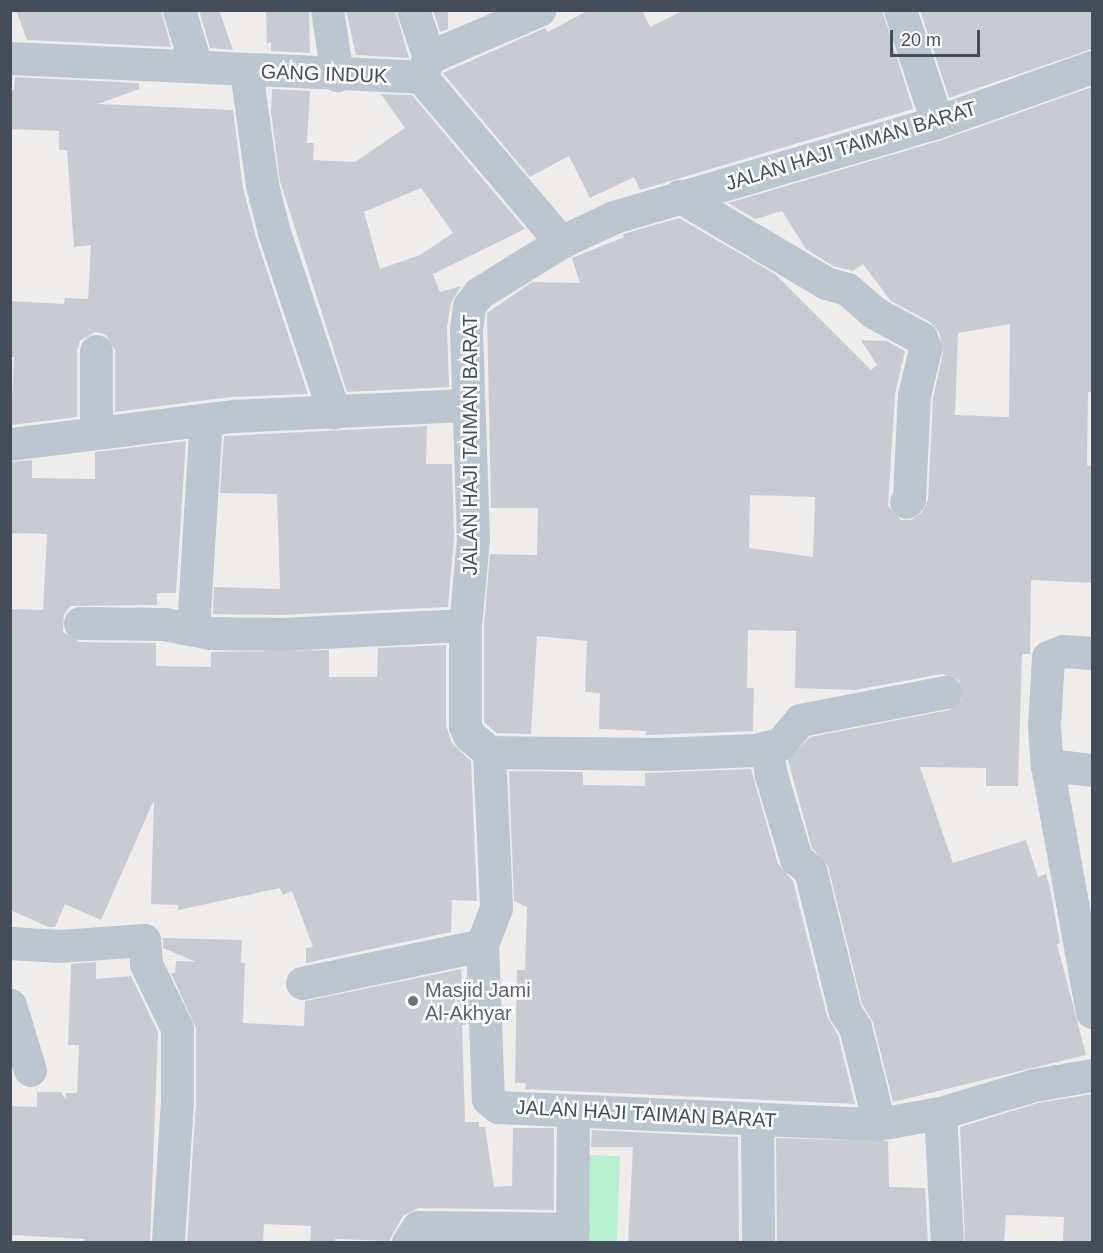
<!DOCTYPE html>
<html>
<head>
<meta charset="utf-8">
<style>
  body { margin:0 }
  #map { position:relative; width:1103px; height:1253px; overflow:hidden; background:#efecec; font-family:Helvetica,sans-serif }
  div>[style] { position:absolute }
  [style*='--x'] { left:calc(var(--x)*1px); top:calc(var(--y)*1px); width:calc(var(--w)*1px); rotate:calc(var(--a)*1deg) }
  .green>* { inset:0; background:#b6f1d0; transform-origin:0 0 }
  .building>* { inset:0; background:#c9cbd2 }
  .minor>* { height:33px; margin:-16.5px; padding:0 16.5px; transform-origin:16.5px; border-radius:16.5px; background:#bcc6d0 }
  .dots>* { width:16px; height:16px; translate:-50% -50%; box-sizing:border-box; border:3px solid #fff; border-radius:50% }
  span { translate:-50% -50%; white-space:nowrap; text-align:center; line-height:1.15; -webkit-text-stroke:5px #fff; paint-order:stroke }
  .street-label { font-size:20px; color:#444e5b }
  .worship-label { font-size:20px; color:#5b616d }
  .left { translate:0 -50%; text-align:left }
  .frame { position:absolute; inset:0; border:12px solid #444e5b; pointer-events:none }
  .scale { position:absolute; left:890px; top:30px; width:90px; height:27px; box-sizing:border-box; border:3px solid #444e5b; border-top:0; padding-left:8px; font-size:18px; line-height:21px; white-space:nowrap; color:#444e5b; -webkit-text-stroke:4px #fff; paint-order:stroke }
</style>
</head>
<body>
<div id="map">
  <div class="green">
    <i style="left:584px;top:1155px;width:36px;height:87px;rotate:2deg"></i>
  </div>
  <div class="building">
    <i style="clip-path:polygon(16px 10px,161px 10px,171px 47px,27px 40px)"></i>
    <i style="clip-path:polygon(199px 10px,219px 10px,233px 50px,210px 48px)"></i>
    <i style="clip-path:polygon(266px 10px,309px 10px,310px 53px,271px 51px,271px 42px,267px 44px)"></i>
    <i style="clip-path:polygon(346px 10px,395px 10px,409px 58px,356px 55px)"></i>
    <i style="clip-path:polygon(433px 10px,448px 10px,448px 29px,440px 32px)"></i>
    <i style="clip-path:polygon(589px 10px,642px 10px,650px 27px,684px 10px,882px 10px,913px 109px,640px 190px,634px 177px,590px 198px,569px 156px,530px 177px,443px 73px,545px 28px,548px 32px)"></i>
    <i style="clip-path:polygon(920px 10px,1092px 10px,1092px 49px,949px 98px)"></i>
    <i style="clip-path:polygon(15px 77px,139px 83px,139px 89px,98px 104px,233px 110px,243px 188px,256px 237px,308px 394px,231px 397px,115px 412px,115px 350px,106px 335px,95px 332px,80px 341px,77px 350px,77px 417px,11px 425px,14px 357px,10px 357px,10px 301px,64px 304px,65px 298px,88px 299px,91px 245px,74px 247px,67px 150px,59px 150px,59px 131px,10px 129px,10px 90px,14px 90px)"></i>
    <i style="clip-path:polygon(evenodd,1092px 87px,1092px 392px,1088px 392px,1087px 465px,1092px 466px,1092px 583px,1031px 580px,1030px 654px,1022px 654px,1018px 786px,986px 786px,986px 768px,920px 767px,953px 863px,1026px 840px,1038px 877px,1046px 874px,1050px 888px,1060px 943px,1057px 944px,1086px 1055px,893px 1102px,873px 1022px,862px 1004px,828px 866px,812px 848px,788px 760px,810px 737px,949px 710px,962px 699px,959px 680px,942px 674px,855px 690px,795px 688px,796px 631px,748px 630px,747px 688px,754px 688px,753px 731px,646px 735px,646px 731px,599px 729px,600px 693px,585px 692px,587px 641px,537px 636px,531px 734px,496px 733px,484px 722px,484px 626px,490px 554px,537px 555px,538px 508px,491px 508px,487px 313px,532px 282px,580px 283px,572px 258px,624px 237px,623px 234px,679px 218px,775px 274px,871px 370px,877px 365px,861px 340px,887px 341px,905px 351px,895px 394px,888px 506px,901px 520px,911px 520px,922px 512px,928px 500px,933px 398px,943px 353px,939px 332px,930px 322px,891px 301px,863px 264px,853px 271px,833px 266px,806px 249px,782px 211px,755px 219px,728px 203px,942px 140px,1092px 87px,1010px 324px,1009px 417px,955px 415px,958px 333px,1010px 324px,1092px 87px,750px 495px,815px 497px,813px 557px,749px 548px,750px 495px)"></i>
    <i style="clip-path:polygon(evenodd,272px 89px,310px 91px,307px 143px,314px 143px,313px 160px,355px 162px,405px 128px,381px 94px,412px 95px,525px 229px,433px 274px,440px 292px,461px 286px,451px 303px,447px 327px,449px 387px,347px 392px,280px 181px,271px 112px,272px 89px,421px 188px,453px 233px,420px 255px,380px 269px,364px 212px,421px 188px)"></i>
    <i style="clip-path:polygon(427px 426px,426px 464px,452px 464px,454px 538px,448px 607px,281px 615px,213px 614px,214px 587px,280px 589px,277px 494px,220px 493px,224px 436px)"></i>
    <i style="clip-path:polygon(186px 441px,176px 593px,157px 593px,157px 605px,71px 606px,64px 614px,63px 632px,80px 642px,156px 643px,156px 666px,211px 667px,211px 652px,329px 650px,329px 677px,377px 677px,378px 648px,446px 645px,446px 726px,452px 743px,471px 761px,477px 901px,452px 900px,451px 932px,306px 963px,306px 948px,313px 947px,292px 891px,283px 895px,280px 888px,178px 910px,178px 905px,151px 904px,154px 800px,101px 920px,65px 904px,55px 927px,49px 927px,10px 910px,10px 609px,43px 610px,47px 534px,10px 533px,10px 462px,32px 460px,32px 478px,95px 479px,95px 452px)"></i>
    <i style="clip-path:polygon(751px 769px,778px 864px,793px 881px,827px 1016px,838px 1035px,855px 1104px,525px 1089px,526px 1083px,515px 1083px,517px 970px,525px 970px,527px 907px,514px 901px,509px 771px,583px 772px,583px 785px,645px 786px,645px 773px)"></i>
    <i style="clip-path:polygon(163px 938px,242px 940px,241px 963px,245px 963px,243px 1023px,304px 1026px,305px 1001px,461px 969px,466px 1025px,462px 1025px,465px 1122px,479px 1122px,479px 1127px,485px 1127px,494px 1187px,512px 1186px,513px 1128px,554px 1128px,554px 1210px,418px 1208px,403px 1216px,389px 1241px,335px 1239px,335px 1242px,310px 1242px,311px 1226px,264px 1224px,263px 1242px,187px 1242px,196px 1102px,196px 1028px,171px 973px,175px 973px,176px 961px,196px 962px,163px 948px)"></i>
    <i style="clip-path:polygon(96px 962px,96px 979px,131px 976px,158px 1032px,150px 1242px,84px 1242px,84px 1239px,10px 1235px,10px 1106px,37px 1107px,37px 1092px,61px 1092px,66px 1100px,66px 1093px,77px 1093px,79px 1045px,68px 1045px,71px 964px)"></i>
    <i style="clip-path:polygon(1092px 1094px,1092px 1242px,1063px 1242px,1064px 1217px,1006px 1215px,1004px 1242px,965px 1242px,960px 1127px,1038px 1103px)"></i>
    <i style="clip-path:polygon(592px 1130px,738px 1137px,739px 1242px,628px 1242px,633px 1147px,591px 1147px)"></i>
    <i style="clip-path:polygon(776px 1138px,888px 1141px,889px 1187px,925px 1188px,928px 1242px,777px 1242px)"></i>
  </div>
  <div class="minor">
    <i style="--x:179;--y:10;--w:59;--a:73.1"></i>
    <i style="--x:327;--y:10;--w:66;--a:81.3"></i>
    <i style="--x:413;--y:10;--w:50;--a:71.2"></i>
    <i style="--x:900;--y:10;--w:118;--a:71.7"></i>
    <i style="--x:10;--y:58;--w:411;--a:2.6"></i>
    <i style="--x:421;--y:77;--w:216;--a:49.7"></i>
    <i style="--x:1092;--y:67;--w:164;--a:160.5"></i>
    <i style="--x:937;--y:122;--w:337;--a:163.6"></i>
    <i style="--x:614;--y:217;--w:59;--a:154.7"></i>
    <i style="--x:561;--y:242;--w:97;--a:148.1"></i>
    <i style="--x:479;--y:293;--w:16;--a:128"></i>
    <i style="--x:469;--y:306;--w:23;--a:97"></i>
    <i style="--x:466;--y:329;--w:210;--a:88.1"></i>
    <i style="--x:473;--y:539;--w:86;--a:95.3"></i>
    <i style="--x:465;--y:625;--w:101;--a:90"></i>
    <i style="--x:465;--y:726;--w:10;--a:66"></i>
    <i style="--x:469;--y:735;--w:26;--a:40"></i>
    <i style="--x:489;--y:752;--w:156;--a:87.4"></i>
    <i style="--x:496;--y:908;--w:40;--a:111"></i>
    <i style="--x:482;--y:945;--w:154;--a:87.8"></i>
    <i style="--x:488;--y:1099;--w:13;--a:39"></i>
    <i style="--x:498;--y:1107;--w:380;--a:2.6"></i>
    <i style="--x:878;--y:1124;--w:63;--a:-10.1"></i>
    <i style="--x:940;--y:1113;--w:98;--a:-16.6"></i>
    <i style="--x:1034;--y:1085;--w:59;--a:-9.8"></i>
    <i style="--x:246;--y:71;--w:115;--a:82"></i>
    <i style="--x:262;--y:185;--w:49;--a:75.7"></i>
    <i style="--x:274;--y:232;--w:190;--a:71.6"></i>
    <i style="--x:421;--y:77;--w:22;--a:-68"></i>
    <i style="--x:429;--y:57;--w:120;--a:-23.1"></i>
    <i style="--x:679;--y:196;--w:171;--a:30.6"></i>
    <i style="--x:826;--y:283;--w:22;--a:16"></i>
    <i style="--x:847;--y:289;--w:35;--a:41"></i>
    <i style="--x:873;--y:312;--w:55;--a:28.4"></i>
    <i style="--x:921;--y:338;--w:12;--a:70"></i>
    <i style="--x:925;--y:349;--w:47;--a:103.4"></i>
    <i style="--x:914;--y:395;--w:104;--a:92.8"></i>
    <i style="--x:909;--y:499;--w:4;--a:135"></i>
    <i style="--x:96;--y:432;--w:81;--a:-90"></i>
    <i style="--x:10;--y:444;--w:225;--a:-7.2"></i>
    <i style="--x:233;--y:416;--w:233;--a:-2.7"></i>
    <i style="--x:80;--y:623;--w:84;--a:0.7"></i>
    <i style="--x:164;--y:624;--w:47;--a:11.1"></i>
    <i style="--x:210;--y:633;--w:71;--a:0.8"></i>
    <i style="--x:281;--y:634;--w:184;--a:-2.8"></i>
    <i style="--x:193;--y:629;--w:210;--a:-86.5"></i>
    <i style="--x:1092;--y:653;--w:29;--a:-176"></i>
    <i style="--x:1063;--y:651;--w:16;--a:158"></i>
    <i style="--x:1048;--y:657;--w:69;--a:93.3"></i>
    <i style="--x:1044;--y:726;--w:39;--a:86"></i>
    <i style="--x:1047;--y:765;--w:251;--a:79.7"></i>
    <i style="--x:767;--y:748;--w:27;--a:82"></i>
    <i style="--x:771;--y:775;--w:88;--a:73.4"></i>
    <i style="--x:796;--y:859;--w:18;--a:38"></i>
    <i style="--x:810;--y:870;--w:146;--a:76.2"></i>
    <i style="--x:845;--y:1012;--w:18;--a:56"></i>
    <i style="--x:855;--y:1027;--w:99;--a:76"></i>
    <i style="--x:489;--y:752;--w:169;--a:0.7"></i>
    <i style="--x:658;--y:754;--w:98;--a:-2.3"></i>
    <i style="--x:756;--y:750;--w:25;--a:-14"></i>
    <i style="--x:780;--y:744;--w:31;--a:-50"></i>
    <i style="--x:800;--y:720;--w:148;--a:-10.9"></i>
    <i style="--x:1047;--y:765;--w:45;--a:6.3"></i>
    <i style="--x:10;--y:943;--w:50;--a:3.4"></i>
    <i style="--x:60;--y:946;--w:84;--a:-4.1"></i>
    <i style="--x:144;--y:940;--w:24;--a:85"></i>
    <i style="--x:146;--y:964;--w:71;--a:64.2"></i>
    <i style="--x:177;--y:1028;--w:73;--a:90"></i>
    <i style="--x:177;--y:1101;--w:141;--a:93.7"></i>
    <i style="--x:302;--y:983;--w:184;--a:-11.9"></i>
    <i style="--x:10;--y:1005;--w:68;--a:72.9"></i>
    <i style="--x:940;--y:1113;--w:129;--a:86.9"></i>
    <i style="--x:757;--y:1119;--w:123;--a:89.5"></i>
    <i style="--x:408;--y:1242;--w:18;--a:-56"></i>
    <i style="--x:418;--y:1227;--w:155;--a:0.7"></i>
    <i style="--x:572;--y:1242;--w:131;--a:-89.6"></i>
  </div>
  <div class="dots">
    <i style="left:413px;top:1001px;background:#6b7280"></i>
  </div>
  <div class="street-label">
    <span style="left:324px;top:74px;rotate:2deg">GANG INDUK</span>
    <span style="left:851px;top:146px;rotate:-17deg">JALAN HAJI TAIMAN BARAT</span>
    <span style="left:470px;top:445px;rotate:-90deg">JALAN HAJI TAIMAN BARAT</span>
    <span style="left:646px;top:1114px;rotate:3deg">JALAN HAJI TAIMAN BARAT</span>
  </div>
  <div class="worship-label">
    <span class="left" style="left:425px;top:1002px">Masjid Jami<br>Al-Akhyar</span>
  </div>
  <div class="frame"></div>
  <div class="scale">20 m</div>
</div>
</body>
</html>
